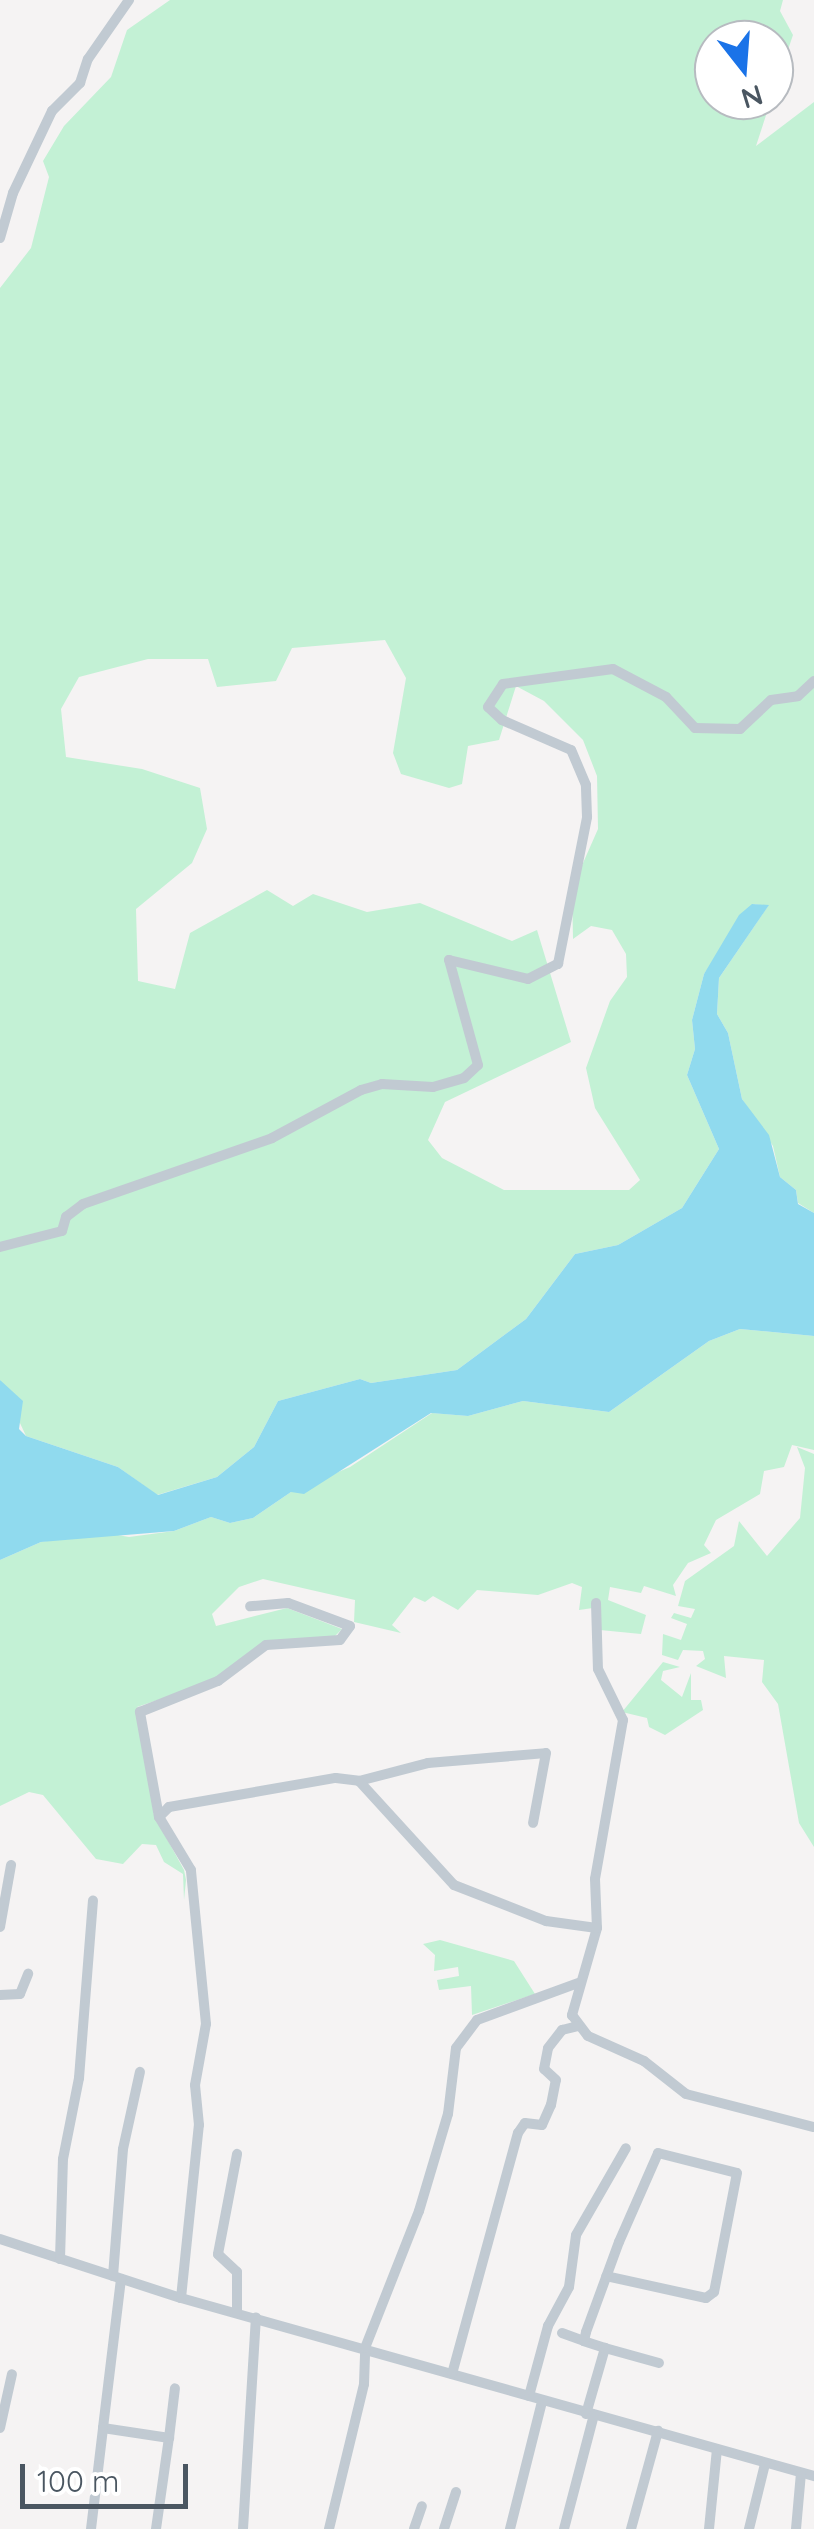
<!DOCTYPE html>
<html>
<head>
<meta charset="utf-8">
<style>
  body { margin:0 }
  #map { position:relative; width:814px; height:2529px; overflow:hidden; background:#f5f3f3; font-family:Quicksand,sans-serif }
  div>[style] { position:absolute }
  [style*='--x'] { left:calc(var(--x)*1px); top:calc(var(--y)*1px); width:calc(var(--w)*1px); rotate:calc(var(--a)*1deg) }
  .green>* { inset:0; background:#c3f1d5 }
  .water>* { inset:0; background:#90daee }
  .street>* { height:10px; margin:-5px; padding:0 5px; transform-origin:5px; border-radius:5px; background:#c1cad2 }
  span { translate:-50% -50%; white-space:nowrap; text-align:center; line-height:1.15; -webkit-text-stroke:10px #fff; paint-order:stroke }
  .north { position:absolute; left:694px; top:20px; width:100px; height:100px; box-sizing:border-box; background:#fff; border:2px solid #b7bbc0; border-radius:50%; rotate:163deg; font-size:28px; font-weight:700; line-height:40px; text-align:center; color:#4a5661 }
  .north::after { content:''; display:block; margin:auto; width:35px; height:45px; background:#1a73e8; clip-path:polygon(50% 0,100% 100%,50% 72%,0 100%) }
  .scale { position:absolute; left:20px; top:2464px; width:168px; height:45px; box-sizing:border-box; border:5px solid #4a5661; border-top:0; padding-left:12px; font-size:30px; line-height:35px; white-space:nowrap; color:#4a5661; -webkit-text-stroke:8px #fff; paint-order:stroke }
</style>
</head>
<body>
<div id="map">
  <div class="green">
    <i style="clip-path:polygon(evenodd,170px 0,783px 0,780px 11px,793px 35px,774px 91px,774px 40px,714px 40px,714px 100px,771px 100px,756px 146px,814px 102px,814px 1213px,798px 1203px,796px 1190px,780px 1177px,773px 1146px,742px 1099px,728px 1033px,717px 1014px,719px 978px,768px 906px,753px 904px,704px 974px,692px 1020px,695px 1049px,687px 1075px,719px 1149px,682px 1208px,618px 1245px,575px 1254px,526px 1319px,457px 1370px,371px 1383px,360px 1379px,278px 1401px,254px 1447px,217px 1477px,157px 1495px,118px 1467px,26px 1436px,0 1380px,0 288px,31px 248px,49px 177px,43px 161px,64px 126px,111px 77px,127px 30px,170px 0,385px 640px,406px 678px,393px 753px,401px 774px,449px 788px,462px 784px,468px 746px,499px 740px,516px 686px,544px 701px,583px 740px,597px 776px,598px 829px,572px 888px,573px 939px,591px 926px,612px 930px,626px 954px,627px 977px,610px 1001px,586px 1068px,595px 1108px,640px 1180px,629px 1190px,504px 1190px,442px 1158px,428px 1140px,445px 1102px,571px 1042px,537px 930px,512px 941px,420px 903px,367px 912px,313px 894px,293px 906px,267px 890px,190px 933px,175px 989px,138px 981px,136px 909px,192px 863px,207px 829px,200px 788px,142px 769px,66px 757px,61px 709px,79px 677px,148px 659px,208px 659px,217px 687px,276px 681px,292px 648px,385px 640px)"></i>
    <i style="clip-path:polygon(740px 1329px,814px 1336px,814px 1450px,792px 1445px,784px 1467px,764px 1471px,760px 1494px,716px 1520px,704px 1545px,711px 1553px,688px 1563px,673px 1585px,676px 1596px,644px 1586px,641px 1593px,610px 1587px,608px 1600px,646px 1615px,641px 1634px,600px 1630px,593px 1608px,579px 1610px,582px 1587px,572px 1583px,538px 1595px,477px 1590px,458px 1610px,433px 1596px,425px 1602px,414px 1597px,392px 1625px,401px 1633px,354px 1622px,355px 1600px,263px 1579px,239px 1587px,212px 1614px,216px 1626px,287px 1608px,342px 1629px,333px 1638px,266px 1643px,211px 1682px,137px 1707px,154px 1815px,184px 1870px,186px 1880px,184px 1900px,183px 1874px,164px 1862px,156px 1845px,142px 1844px,123px 1864px,96px 1859px,43px 1795px,29px 1792px,0 1806px,0 1560px,41px 1542px,100px 1532px,129px 1537px,174px 1531px,211px 1517px,230px 1523px,253px 1518px,291px 1492px,350px 1467px,432px 1413px,468px 1416px,523px 1401px,609px 1412px,709px 1341px)"></i>
    <i style="clip-path:polygon(797px 1447px,814px 1454px,814px 1847px,799px 1823px,778px 1704px,762px 1682px,764px 1660px,724px 1656px,726px 1678px,696px 1666px,705px 1659px,703px 1651px,683px 1650px,678px 1660px,662px 1655px,663px 1634px,681px 1640px,687px 1624px,671px 1618px,674px 1613px,691px 1618px,695px 1609px,678px 1606px,685px 1581px,734px 1546px,739px 1521px,767px 1556px,800px 1518px,805px 1468px)"></i>
    <i style="clip-path:polygon(663px 1662px,680px 1667px,663px 1671px,661px 1680px,682px 1697px,691px 1673px,691px 1700px,701px 1700px,703px 1710px,665px 1735px,649px 1727px,647px 1718px,622px 1712px)"></i>
    <i style="clip-path:polygon(440px 1940px,514px 1961px,535px 1994px,472px 2015px,471px 1986px,439px 1990px,437px 1980px,459px 1976px,458px 1967px,434px 1971px,435px 1955px,423px 1944px)"></i>
  </div>
  <div class="water">
    <i style="clip-path:polygon(752px 904px,769px 905px,719px 978px,717px 1014px,728px 1033px,742px 1099px,769px 1135px,780px 1177px,796px 1190px,798px 1204px,814px 1213px,814px 1336px,740px 1329px,709px 1341px,609px 1412px,523px 1401px,468px 1416px,431px 1413px,304px 1494px,291px 1492px,253px 1518px,230px 1523px,211px 1517px,174px 1531px,41px 1542px,0 1560px,0 1380px,23px 1401px,19px 1429px,26px 1436px,118px 1467px,158px 1495px,217px 1477px,254px 1447px,278px 1401px,360px 1379px,371px 1383px,457px 1370px,526px 1319px,575px 1254px,618px 1245px,682px 1208px,719px 1149px,687px 1075px,695px 1049px,692px 1020px,704px 974px,739px 915px)"></i>
  </div>
  <div class="street">
    <i style="--x:0;--y:238;--w:47;--a:-73.9"></i>
    <i style="--x:13;--y:193;--w:91;--a:-64.6"></i>
    <i style="--x:52;--y:111;--w:40;--a:-45"></i>
    <i style="--x:80;--y:83;--w:25;--a:-72"></i>
    <i style="--x:88;--y:59;--w:72;--a:-55.2"></i>
    <i style="--x:0;--y:1247;--w:64;--a:-14.5"></i>
    <i style="--x:62;--y:1231;--w:15;--a:-74"></i>
    <i style="--x:66;--y:1217;--w:21;--a:-37"></i>
    <i style="--x:83;--y:1204;--w:200;--a:-19.2"></i>
    <i style="--x:272;--y:1138;--w:101;--a:-28.3"></i>
    <i style="--x:361;--y:1090;--w:22;--a:-16"></i>
    <i style="--x:382;--y:1084;--w:51;--a:3.4"></i>
    <i style="--x:433;--y:1087;--w:32;--a:-16"></i>
    <i style="--x:464;--y:1078;--w:19;--a:-43"></i>
    <i style="--x:478;--y:1065;--w:109;--a:-105.4"></i>
    <i style="--x:449;--y:960;--w:81;--a:13.5"></i>
    <i style="--x:528;--y:979;--w:34;--a:-27"></i>
    <i style="--x:558;--y:964;--w:150;--a:-78.8"></i>
    <i style="--x:587;--y:817;--w:32;--a:-92"></i>
    <i style="--x:586;--y:785;--w:38;--a:-113"></i>
    <i style="--x:571;--y:750;--w:75;--a:-156.5"></i>
    <i style="--x:502;--y:720;--w:19;--a:-137"></i>
    <i style="--x:488;--y:707;--w:27;--a:-57"></i>
    <i style="--x:503;--y:684;--w:111;--a:-7.8"></i>
    <i style="--x:613;--y:669;--w:60;--a:27.8"></i>
    <i style="--x:666;--y:697;--w:42;--a:46.9"></i>
    <i style="--x:695;--y:728;--w:45;--a:1.3"></i>
    <i style="--x:740;--y:729;--w:42;--a:-43.1"></i>
    <i style="--x:771;--y:700;--w:27;--a:-8"></i>
    <i style="--x:798;--y:696;--w:22;--a:-43"></i>
    <i style="--x:596;--y:1603;--w:66;--a:88.3"></i>
    <i style="--x:598;--y:1669;--w:57;--a:63.9"></i>
    <i style="--x:623;--y:1720;--w:161;--a:100"></i>
    <i style="--x:595;--y:1879;--w:49;--a:87.7"></i>
    <i style="--x:597;--y:1928;--w:91;--a:106"></i>
    <i style="--x:572;--y:2015;--w:26;--a:53"></i>
    <i style="--x:588;--y:2036;--w:61;--a:24.1"></i>
    <i style="--x:644;--y:2061;--w:53;--a:38.2"></i>
    <i style="--x:686;--y:2094;--w:132;--a:14.5"></i>
    <i style="--x:359;--y:1781;--w:71;--a:-14.6"></i>
    <i style="--x:428;--y:1763;--w:118;--a:-4.8"></i>
    <i style="--x:546;--y:1753;--w:71;--a:100.5"></i>
    <i style="--x:159;--y:1817;--w:107;--a:-100.3"></i>
    <i style="--x:140;--y:1712;--w:84;--a:-21.7"></i>
    <i style="--x:218;--y:1681;--w:60;--a:-36.9"></i>
    <i style="--x:266;--y:1645;--w:74;--a:-3.9"></i>
    <i style="--x:340;--y:1640;--w:17;--a:-54"></i>
    <i style="--x:350;--y:1626;--w:66;--a:-159.6"></i>
    <i style="--x:288;--y:1603;--w:38;--a:175"></i>
    <i style="--x:0;--y:1927;--w:63;--a:-79.9"></i>
    <i style="--x:0;--y:1995;--w:20;--a:-3"></i>
    <i style="--x:20;--y:1994;--w:22;--a:-68"></i>
    <i style="--x:0;--y:2239;--w:190;--a:18.1"></i>
    <i style="--x:181;--y:2298;--w:658;--a:15.71"></i>
    <i style="--x:60;--y:2259;--w:100;--a:-88.3"></i>
    <i style="--x:63;--y:2159;--w:83;--a:-78.8"></i>
    <i style="--x:79;--y:2078;--w:178;--a:-85.5"></i>
    <i style="--x:113;--y:2276;--w:127;--a:-85.5"></i>
    <i style="--x:123;--y:2149;--w:79;--a:-77.6"></i>
    <i style="--x:121;--y:2279;--w:150;--a:96.9"></i>
    <i style="--x:103;--y:2428;--w:67;--a:8.6"></i>
    <i style="--x:169;--y:2438;--w:50;--a:-83.2"></i>
    <i style="--x:181;--y:2298;--w:174;--a:-84.1"></i>
    <i style="--x:199;--y:2125;--w:40;--a:-95.7"></i>
    <i style="--x:195;--y:2085;--w:62;--a:-79.8"></i>
    <i style="--x:206;--y:2024;--w:155;--a:-95.6"></i>
    <i style="--x:191;--y:1870;--w:62;--a:-121.1"></i>
    <i style="--x:159;--y:1817;--w:14;--a:-45"></i>
    <i style="--x:169;--y:1807;--w:169;--a:-9.9"></i>
    <i style="--x:336;--y:1778;--w:23;--a:7"></i>
    <i style="--x:359;--y:1781;--w:141;--a:47.6"></i>
    <i style="--x:454;--y:1885;--w:99;--a:21.4"></i>
    <i style="--x:546;--y:1921;--w:51;--a:7.8"></i>
    <i style="--x:237;--y:2312;--w:40;--a:-90"></i>
    <i style="--x:237;--y:2272;--w:26;--a:-137"></i>
    <i style="--x:218;--y:2254;--w:102;--a:-79.2"></i>
    <i style="--x:562;--y:2333;--w:23;--a:20"></i>
    <i style="--x:605;--y:2348;--w:56;--a:15.5"></i>
    <i style="--x:452;--y:2374;--w:250;--a:-74.7"></i>
    <i style="--x:518;--y:2133;--w:12;--a:-55"></i>
    <i style="--x:525;--y:2123;--w:17;--a:7"></i>
    <i style="--x:542;--y:2125;--w:22;--a:-66"></i>
    <i style="--x:551;--y:2105;--w:25;--a:-79"></i>
    <i style="--x:556;--y:2080;--w:16;--a:-137"></i>
    <i style="--x:544;--y:2069;--w:21;--a:-79"></i>
    <i style="--x:548;--y:2048;--w:23;--a:-52"></i>
    <i style="--x:562;--y:2030;--w:16;--a:-14"></i>
    <i style="--x:529;--y:2396;--w:73;--a:-74.8"></i>
    <i style="--x:548;--y:2326;--w:44;--a:-61.7"></i>
    <i style="--x:569;--y:2287;--w:52;--a:-82.3"></i>
    <i style="--x:576;--y:2235;--w:100;--a:-60.1"></i>
    <i style="--x:586;--y:2414;--w:69;--a:-73.9"></i>
    <i style="--x:605;--y:2348;--w:22;--a:-162"></i>
    <i style="--x:584;--y:2341;--w:9;--a:-77"></i>
    <i style="--x:586;--y:2332;--w:96;--a:-69.9"></i>
    <i style="--x:619;--y:2242;--w:97;--a:-66.3"></i>
    <i style="--x:658;--y:2153;--w:81;--a:14.2"></i>
    <i style="--x:737;--y:2173;--w:121;--a:100.9"></i>
    <i style="--x:714;--y:2292;--w:10;--a:143"></i>
    <i style="--x:706;--y:2298;--w:102;--a:-167.6"></i>
    <i style="--x:0;--y:2428;--w:55;--a:-77.5"></i>
    <i style="--x:91;--y:2529;--w:102;--a:-83.2"></i>
    <i style="--x:156;--y:2529;--w:92;--a:-81.9"></i>
    <i style="--x:243;--y:2529;--w:212;--a:-86.5"></i>
    <i style="--x:329;--y:2529;--w:149;--a:-76.4"></i>
    <i style="--x:364;--y:2384;--w:36;--a:-88"></i>
    <i style="--x:365;--y:2348;--w:147;--a:-68.5"></i>
    <i style="--x:419;--y:2211;--w:101;--a:-73.4"></i>
    <i style="--x:448;--y:2114;--w:66;--a:-83.1"></i>
    <i style="--x:456;--y:2048;--w:35;--a:-53"></i>
    <i style="--x:477;--y:2020;--w:108;--a:-20.1"></i>
    <i style="--x:414;--y:2529;--w:24;--a:-71"></i>
    <i style="--x:444;--y:2529;--w:39;--a:-72"></i>
    <i style="--x:510;--y:2529;--w:131;--a:-75.9"></i>
    <i style="--x:564;--y:2529;--w:118;--a:-75.3"></i>
    <i style="--x:631;--y:2529;--w:102;--a:-74.6"></i>
    <i style="--x:709;--y:2529;--w:80;--a:-84.3"></i>
    <i style="--x:749;--y:2529;--w:67;--a:-76.2"></i>
    <i style="--x:796;--y:2529;--w:56;--a:-84.9"></i>
  </div>
  <div class="north">N</div>
  <div class="scale">100 m</div>
</div>
</body>
</html>
